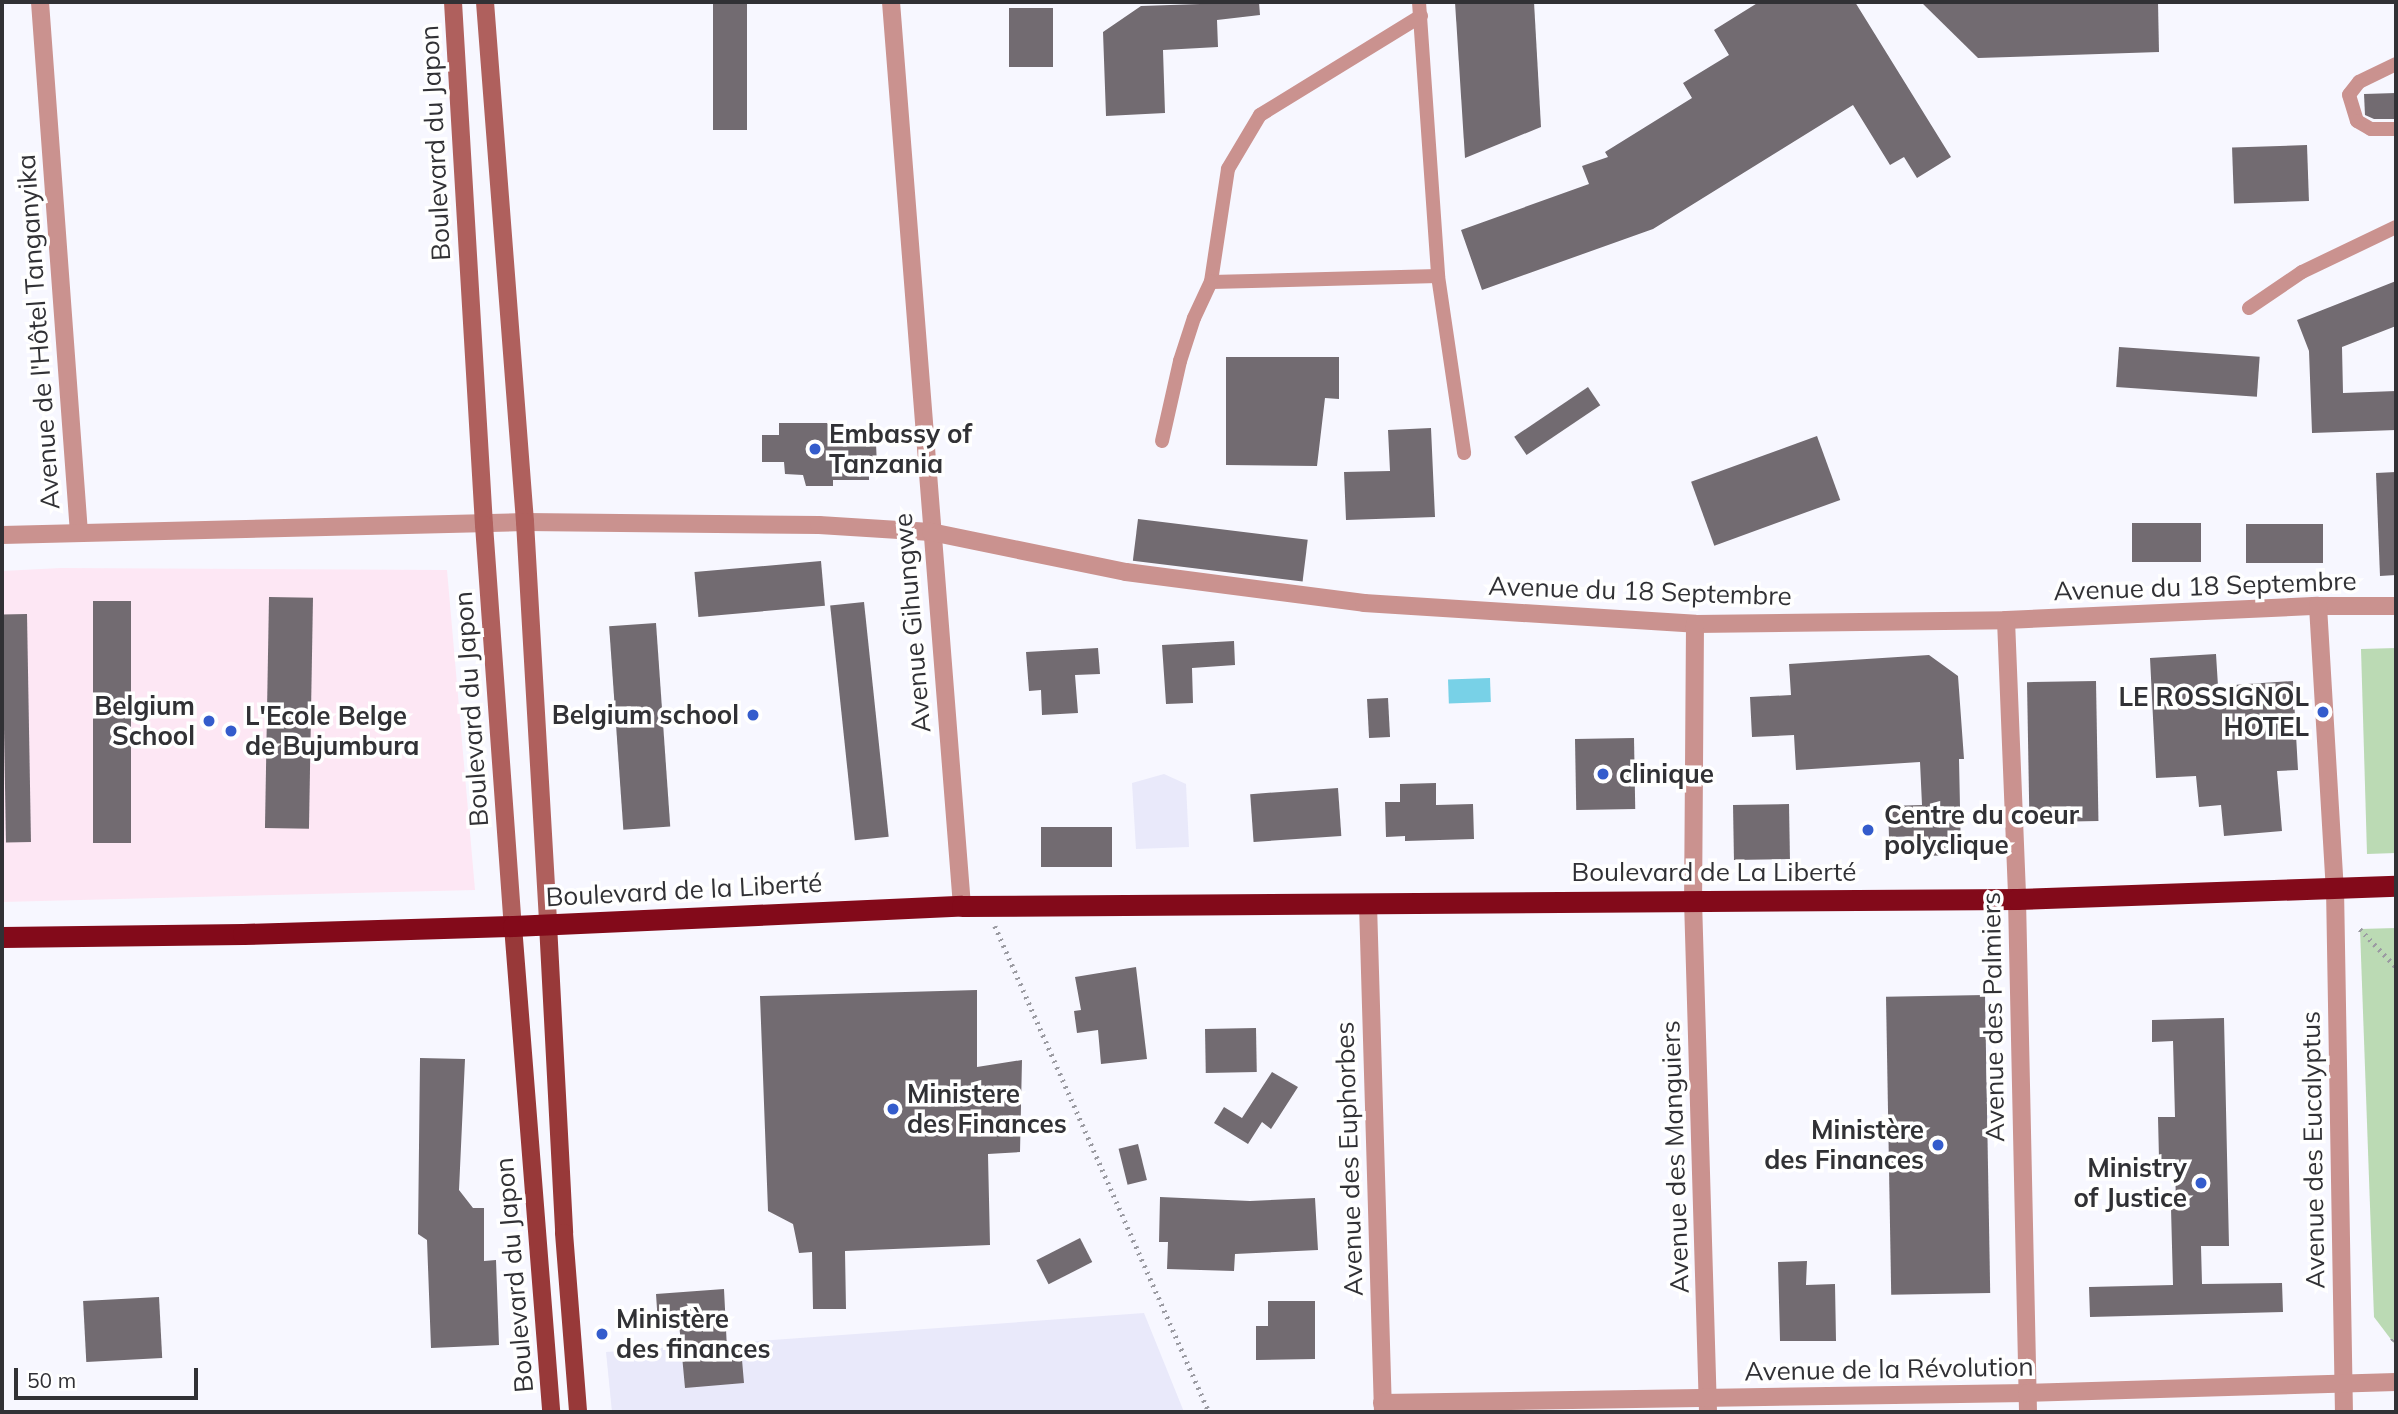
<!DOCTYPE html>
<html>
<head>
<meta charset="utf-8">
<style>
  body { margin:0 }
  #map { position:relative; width:2398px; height:1414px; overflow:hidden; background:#f7f7ff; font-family:Mulish,sans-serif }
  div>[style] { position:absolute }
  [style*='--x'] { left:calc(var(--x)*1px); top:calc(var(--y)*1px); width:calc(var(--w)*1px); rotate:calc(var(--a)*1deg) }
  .built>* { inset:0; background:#e9e9fa }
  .education>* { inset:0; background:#fde7f4 }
  .green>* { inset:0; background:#bbdab4 }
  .water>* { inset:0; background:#78d1e7; transform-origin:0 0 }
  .building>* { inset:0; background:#726b71; transform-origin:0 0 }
  .path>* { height:4.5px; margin-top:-2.25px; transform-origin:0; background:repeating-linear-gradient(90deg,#9b9ba2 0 2px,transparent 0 7px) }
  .lane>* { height:14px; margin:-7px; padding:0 7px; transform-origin:7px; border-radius:7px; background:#ca928f }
  .street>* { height:18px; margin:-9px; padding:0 9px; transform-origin:9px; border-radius:9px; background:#ca928f }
  .secondary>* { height:18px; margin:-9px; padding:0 9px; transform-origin:9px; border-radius:9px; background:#af605d }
  .primary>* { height:18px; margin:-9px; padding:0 9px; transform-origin:9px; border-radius:9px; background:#983939 }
  .highway>* { height:21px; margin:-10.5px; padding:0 10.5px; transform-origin:10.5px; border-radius:10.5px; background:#830a1a }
  .dots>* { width:19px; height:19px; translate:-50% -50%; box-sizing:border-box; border:4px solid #fff; border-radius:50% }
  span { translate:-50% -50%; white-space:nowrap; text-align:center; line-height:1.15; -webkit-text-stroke:7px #fff; paint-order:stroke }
  .street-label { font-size:26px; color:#313135 }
  .poi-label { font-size:26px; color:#313135; font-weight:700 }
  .left { translate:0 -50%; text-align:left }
  .right { translate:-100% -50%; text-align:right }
  .frame { position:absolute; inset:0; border:4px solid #313135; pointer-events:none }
  .scale { position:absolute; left:14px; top:1368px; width:184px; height:32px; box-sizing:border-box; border:4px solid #313135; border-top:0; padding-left:9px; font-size:21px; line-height:24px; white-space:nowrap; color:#313135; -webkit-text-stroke:5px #fff; paint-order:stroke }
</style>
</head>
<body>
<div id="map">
  <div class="built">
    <i style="clip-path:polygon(1164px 774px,1186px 784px,1189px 847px,1136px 849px,1132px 783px)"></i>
    <i style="clip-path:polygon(1144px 1313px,1184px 1412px,612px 1412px,606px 1352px)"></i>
  </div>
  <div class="education">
    <i style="clip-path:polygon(61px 568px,447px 570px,475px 890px,2px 902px,2px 571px)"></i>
  </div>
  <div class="green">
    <i style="clip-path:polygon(2396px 648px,2396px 853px,2367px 854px,2361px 649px)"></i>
    <i style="clip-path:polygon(2396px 928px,2396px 1346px,2374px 1317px,2360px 929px)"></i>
  </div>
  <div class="water">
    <i style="left:1490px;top:678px;width:24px;height:42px;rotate:88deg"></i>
  </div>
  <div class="building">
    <i style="left:713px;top:2px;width:34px;height:128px"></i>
    <i style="clip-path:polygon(1259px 2px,1260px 15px,1217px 20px,1218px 47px,1163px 50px,1165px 113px,1106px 116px,1103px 32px,1141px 6px)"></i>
    <i style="clip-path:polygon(1455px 2px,1534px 2px,1541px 127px,1465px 158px)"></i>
    <i style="clip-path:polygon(1759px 2px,1855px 2px,1951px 157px,1917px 178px,1904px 157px,1890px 165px,1853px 105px,1653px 229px,1482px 290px,1461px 230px,1589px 184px,1582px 166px,1608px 157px,1605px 152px,1692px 98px,1683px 83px,1729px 55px,1714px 30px)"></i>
    <i style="clip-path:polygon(1921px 2px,2158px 2px,2159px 52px,1978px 58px)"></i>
    <i style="left:1009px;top:8px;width:44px;height:59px"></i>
    <i style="clip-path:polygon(2396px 93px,2396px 119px,2374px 119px,2365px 115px,2364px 94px)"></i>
    <i style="left:2307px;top:145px;width:56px;height:75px;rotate:88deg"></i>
    <i style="clip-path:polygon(2396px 281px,2396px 326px,2342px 347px,2343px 393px,2396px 391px,2396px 430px,2312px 433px,2309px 351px,2297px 320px)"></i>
    <i style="left:2119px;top:347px;width:141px;height:40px;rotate:4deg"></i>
    <i style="clip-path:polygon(1226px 357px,1339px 357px,1339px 399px,1325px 398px,1317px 466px,1226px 465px)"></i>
    <i style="left:1588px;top:387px;width:22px;height:89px;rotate:56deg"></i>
    <i style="clip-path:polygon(779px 423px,827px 423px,839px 436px,859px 437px,860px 444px,876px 443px,877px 466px,869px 467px,869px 480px,833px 480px,833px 486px,806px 486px,803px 475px,785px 474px,784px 462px,762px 462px,762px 435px,779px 435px)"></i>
    <i style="clip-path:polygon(1431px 428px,1435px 517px,1346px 520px,1344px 472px,1390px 471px,1388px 430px)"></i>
    <i style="left:1817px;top:436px;width:68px;height:134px;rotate:70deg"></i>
    <i style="clip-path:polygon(2396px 472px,2396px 575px,2380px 576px,2376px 473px)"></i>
    <i style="left:1138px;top:519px;width:171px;height:42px;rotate:7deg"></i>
    <i style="left:2132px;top:523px;width:69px;height:39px"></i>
    <i style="left:2246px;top:524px;width:77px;height:39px"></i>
    <i style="left:821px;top:561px;width:45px;height:127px;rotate:85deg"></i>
    <i style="left:269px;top:597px;width:44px;height:231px;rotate:1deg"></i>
    <i style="left:93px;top:601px;width:38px;height:242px"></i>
    <i style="left:864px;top:602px;width:236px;height:34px;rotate:84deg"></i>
    <i style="left:27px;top:614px;width:228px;height:25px;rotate:89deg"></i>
    <i style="left:656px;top:623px;width:204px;height:47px;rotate:86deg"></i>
    <i style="clip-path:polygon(1234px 641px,1235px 665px,1192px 668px,1193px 703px,1166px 704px,1162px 645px)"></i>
    <i style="clip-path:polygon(1098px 648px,1100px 674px,1075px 675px,1078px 713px,1042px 715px,1041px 690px,1029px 691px,1026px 652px)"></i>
    <i style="clip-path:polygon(2216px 654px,2218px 686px,2293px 681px,2298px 770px,2277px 771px,2282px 831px,2224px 836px,2221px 805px,2199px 807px,2196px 776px,2156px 778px,2150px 658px)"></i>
    <i style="clip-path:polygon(1929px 655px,1958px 676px,1964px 759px,1959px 759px,1961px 855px,1923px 856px,1923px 836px,1889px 837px,1888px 806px,1922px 805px,1920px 762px,1796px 770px,1794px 735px,1752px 737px,1750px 697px,1791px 695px,1789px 664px)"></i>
    <i style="left:2096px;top:681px;width:140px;height:69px;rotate:89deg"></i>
    <i style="left:1388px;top:698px;width:39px;height:21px;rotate:87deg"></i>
    <i style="left:1634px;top:738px;width:71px;height:59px;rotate:89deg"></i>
    <i style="clip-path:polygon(1436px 783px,1436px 805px,1473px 804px,1474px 839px,1405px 841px,1405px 836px,1386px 837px,1385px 802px,1400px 802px,1400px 784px)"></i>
    <i style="left:1338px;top:788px;width:48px;height:88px;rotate:86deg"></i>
    <i style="left:1789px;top:804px;width:55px;height:56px;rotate:89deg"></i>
    <i style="left:1041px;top:827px;width:71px;height:40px"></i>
    <i style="clip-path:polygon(1136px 967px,1147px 1059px,1101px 1064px,1098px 1030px,1077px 1033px,1074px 1011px,1081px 1010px,1075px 977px)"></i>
    <i style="clip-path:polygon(977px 990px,977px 1067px,1022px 1060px,1020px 1152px,988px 1154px,990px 1245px,845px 1251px,846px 1309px,813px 1309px,812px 1252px,799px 1253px,793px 1224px,768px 1211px,760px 996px)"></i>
    <i style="left:1985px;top:995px;width:298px;height:99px;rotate:89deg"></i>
    <i style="clip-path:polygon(2224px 1018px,2229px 1246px,2201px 1246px,2202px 1284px,2282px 1283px,2283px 1312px,2090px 1317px,2089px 1287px,2173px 1285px,2171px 1208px,2176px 1207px,2175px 1159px,2159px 1159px,2158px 1117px,2175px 1117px,2173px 1041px,2152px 1042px,2152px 1020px)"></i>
    <i style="left:1256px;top:1028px;width:44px;height:51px;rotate:89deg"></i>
    <i style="clip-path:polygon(420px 1058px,465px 1059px,459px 1190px,473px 1208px,484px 1208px,484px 1261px,496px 1260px,499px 1345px,431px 1348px,427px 1240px,418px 1234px)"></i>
    <i style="clip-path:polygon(1272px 1072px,1298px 1087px,1271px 1129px,1262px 1122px,1248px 1144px,1214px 1123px,1224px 1107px,1242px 1118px)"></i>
    <i style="left:1138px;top:1144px;width:37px;height:20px;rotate:76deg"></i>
    <i style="clip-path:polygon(1160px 1197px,1250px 1201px,1315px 1198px,1318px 1250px,1235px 1254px,1234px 1271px,1167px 1269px,1168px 1242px,1159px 1242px)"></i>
    <i style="left:1080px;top:1238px;width:27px;height:49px;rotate:63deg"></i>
    <i style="clip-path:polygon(1807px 1261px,1806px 1285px,1835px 1284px,1836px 1341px,1780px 1341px,1778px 1262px)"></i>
    <i style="clip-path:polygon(724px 1289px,727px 1349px,741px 1348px,744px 1383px,685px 1388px,679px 1323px,658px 1324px,656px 1294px)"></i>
    <i style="left:159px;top:1297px;width:61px;height:76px;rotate:87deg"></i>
    <i style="clip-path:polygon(1268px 1301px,1315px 1301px,1315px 1359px,1256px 1360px,1256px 1326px,1268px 1326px)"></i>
  </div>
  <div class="path">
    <i style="--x:995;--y:926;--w:531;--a:66.23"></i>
    <i style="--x:2360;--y:929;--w:52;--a:46.5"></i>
    <i style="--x:2392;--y:1341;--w:7;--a:-56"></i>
  </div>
  <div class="lane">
    <i style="--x:1419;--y:2;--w:275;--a:86"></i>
    <i style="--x:1438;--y:276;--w:179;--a:81.6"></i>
    <i style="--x:1421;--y:16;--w:189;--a:148.4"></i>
    <i style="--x:1260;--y:115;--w:63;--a:120.7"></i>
    <i style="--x:1228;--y:169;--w:114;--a:98.6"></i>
    <i style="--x:1211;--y:282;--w:227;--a:-1.5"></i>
    <i style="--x:2396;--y:64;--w:41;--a:154.1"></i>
    <i style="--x:2359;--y:82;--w:16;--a:128"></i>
    <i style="--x:2349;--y:95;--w:27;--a:73"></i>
    <i style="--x:2357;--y:121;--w:16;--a:30"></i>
    <i style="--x:2371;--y:129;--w:25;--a:0"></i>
    <i style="--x:2249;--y:308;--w:64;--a:-34.2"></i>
    <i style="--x:2302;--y:272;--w:104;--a:-25.6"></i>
    <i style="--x:1162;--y:441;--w:82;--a:-77.3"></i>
    <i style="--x:1180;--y:361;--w:45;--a:-72"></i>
    <i style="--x:1194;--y:318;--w:40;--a:-65"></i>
  </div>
  <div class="street">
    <i style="--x:40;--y:2;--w:532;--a:85.8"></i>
    <i style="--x:891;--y:2;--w:907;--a:85.51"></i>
    <i style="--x:2;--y:535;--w:523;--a:-1.42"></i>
    <i style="--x:525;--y:522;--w:294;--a:0.6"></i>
    <i style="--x:819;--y:525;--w:112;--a:3.6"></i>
    <i style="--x:931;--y:532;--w:199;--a:11.6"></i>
    <i style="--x:1126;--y:572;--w:240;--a:7.4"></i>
    <i style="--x:1364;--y:603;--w:332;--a:3.6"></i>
    <i style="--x:1695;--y:624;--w:311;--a:-0.7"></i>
    <i style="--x:2006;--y:620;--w:312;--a:-2.6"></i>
    <i style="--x:2318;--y:606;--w:78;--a:0"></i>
    <i style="--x:2318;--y:606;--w:283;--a:86.6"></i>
    <i style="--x:2335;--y:888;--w:524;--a:89.02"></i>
    <i style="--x:2006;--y:620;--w:279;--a:87.7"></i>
    <i style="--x:2017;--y:899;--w:513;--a:88.77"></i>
    <i style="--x:1695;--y:624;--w:276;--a:90.4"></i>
    <i style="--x:1693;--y:900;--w:512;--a:88.32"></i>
    <i style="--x:1368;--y:904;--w:508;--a:88.31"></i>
    <i style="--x:1382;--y:1403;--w:645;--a:-0.89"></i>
    <i style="--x:2027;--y:1393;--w:369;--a:-1.7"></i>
  </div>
  <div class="secondary">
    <i style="--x:453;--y:2;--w:524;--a:86.61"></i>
    <i style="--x:484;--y:525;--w:402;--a:85.9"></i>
    <i style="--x:485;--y:2;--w:522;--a:85.6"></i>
    <i style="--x:525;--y:522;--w:403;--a:86.7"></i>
  </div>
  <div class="primary">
    <i style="--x:548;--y:924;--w:309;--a:87"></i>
    <i style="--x:564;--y:1233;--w:180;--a:85.5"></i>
    <i style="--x:513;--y:926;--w:487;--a:85.5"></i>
  </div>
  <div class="highway">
    <i style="--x:2;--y:937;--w:241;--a:-0.7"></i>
    <i style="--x:243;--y:934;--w:270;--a:-1.7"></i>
    <i style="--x:513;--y:926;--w:449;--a:-2.6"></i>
    <i style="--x:962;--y:906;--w:1055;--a:-0.38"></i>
    <i style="--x:2017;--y:899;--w:379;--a:-2"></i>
  </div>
  <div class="dots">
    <i style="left:815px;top:449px;background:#345ccc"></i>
    <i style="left:2323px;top:712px;background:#345ccc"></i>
    <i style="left:753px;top:715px;background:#345ccc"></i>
    <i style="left:209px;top:721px;background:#345ccc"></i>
    <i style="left:231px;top:731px;background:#345ccc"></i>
    <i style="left:1603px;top:774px;background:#345ccc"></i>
    <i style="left:1868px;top:830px;background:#345ccc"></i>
    <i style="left:893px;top:1109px;background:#345ccc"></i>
    <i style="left:1938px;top:1145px;background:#345ccc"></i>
    <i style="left:2201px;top:1183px;background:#345ccc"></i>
    <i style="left:602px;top:1334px;background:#345ccc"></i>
  </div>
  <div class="street-label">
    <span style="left:435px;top:143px;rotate:-93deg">Boulevard du Japon</span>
    <span style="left:38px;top:332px;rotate:-94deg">Avenue de l'Hôtel Tanganyika</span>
    <span style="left:2205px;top:586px;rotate:-2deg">Avenue du 18 Septembre</span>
    <span style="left:1640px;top:591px;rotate:2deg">Avenue du 18 Septembre</span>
    <span style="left:912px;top:623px;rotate:-95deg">Avenue Gihungwe</span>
    <span style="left:471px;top:709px;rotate:-94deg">Boulevard du Japon</span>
    <span style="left:1714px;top:872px">Boulevard de La Liberté</span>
    <span style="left:684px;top:890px;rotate:-3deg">Boulevard de la Liberté</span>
    <span style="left:1993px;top:1017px;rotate:-91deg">Avenue des Palmiers</span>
    <span style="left:2313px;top:1150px;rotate:-91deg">Avenue des Eucalyptus</span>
    <span style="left:1675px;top:1157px;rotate:-92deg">Avenue des Manguiers</span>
    <span style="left:1349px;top:1159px;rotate:-92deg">Avenue des Euphorbes</span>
    <span style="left:514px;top:1275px;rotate:-95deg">Boulevard du Japon</span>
    <span style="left:1889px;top:1369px;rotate:-1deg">Avenue de la Révolution</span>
  </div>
  <div class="poi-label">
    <span class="left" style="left:829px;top:449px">Embassy of<br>Tanzania</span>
    <span class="right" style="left:2309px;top:712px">LE ROSSIGNOL<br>HOTEL</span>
    <span class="right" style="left:195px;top:721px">Belgium<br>School</span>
    <span class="right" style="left:739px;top:715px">Belgium school</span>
    <span class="left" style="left:245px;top:731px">L'Ecole Belge<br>de Bujumbura</span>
    <span class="left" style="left:1619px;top:774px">clinique</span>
    <span class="left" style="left:1884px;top:830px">Centre du coeur<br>polyclique</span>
    <span class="left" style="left:907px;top:1109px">Ministere<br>des Finances</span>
    <span class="right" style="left:1924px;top:1145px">Ministère<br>des Finances</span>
    <span class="right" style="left:2187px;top:1183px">Ministry<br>of Justice</span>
    <span class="left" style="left:616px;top:1334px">Ministère<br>des finances</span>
  </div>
  <div class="frame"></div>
  <div class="scale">50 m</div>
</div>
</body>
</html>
